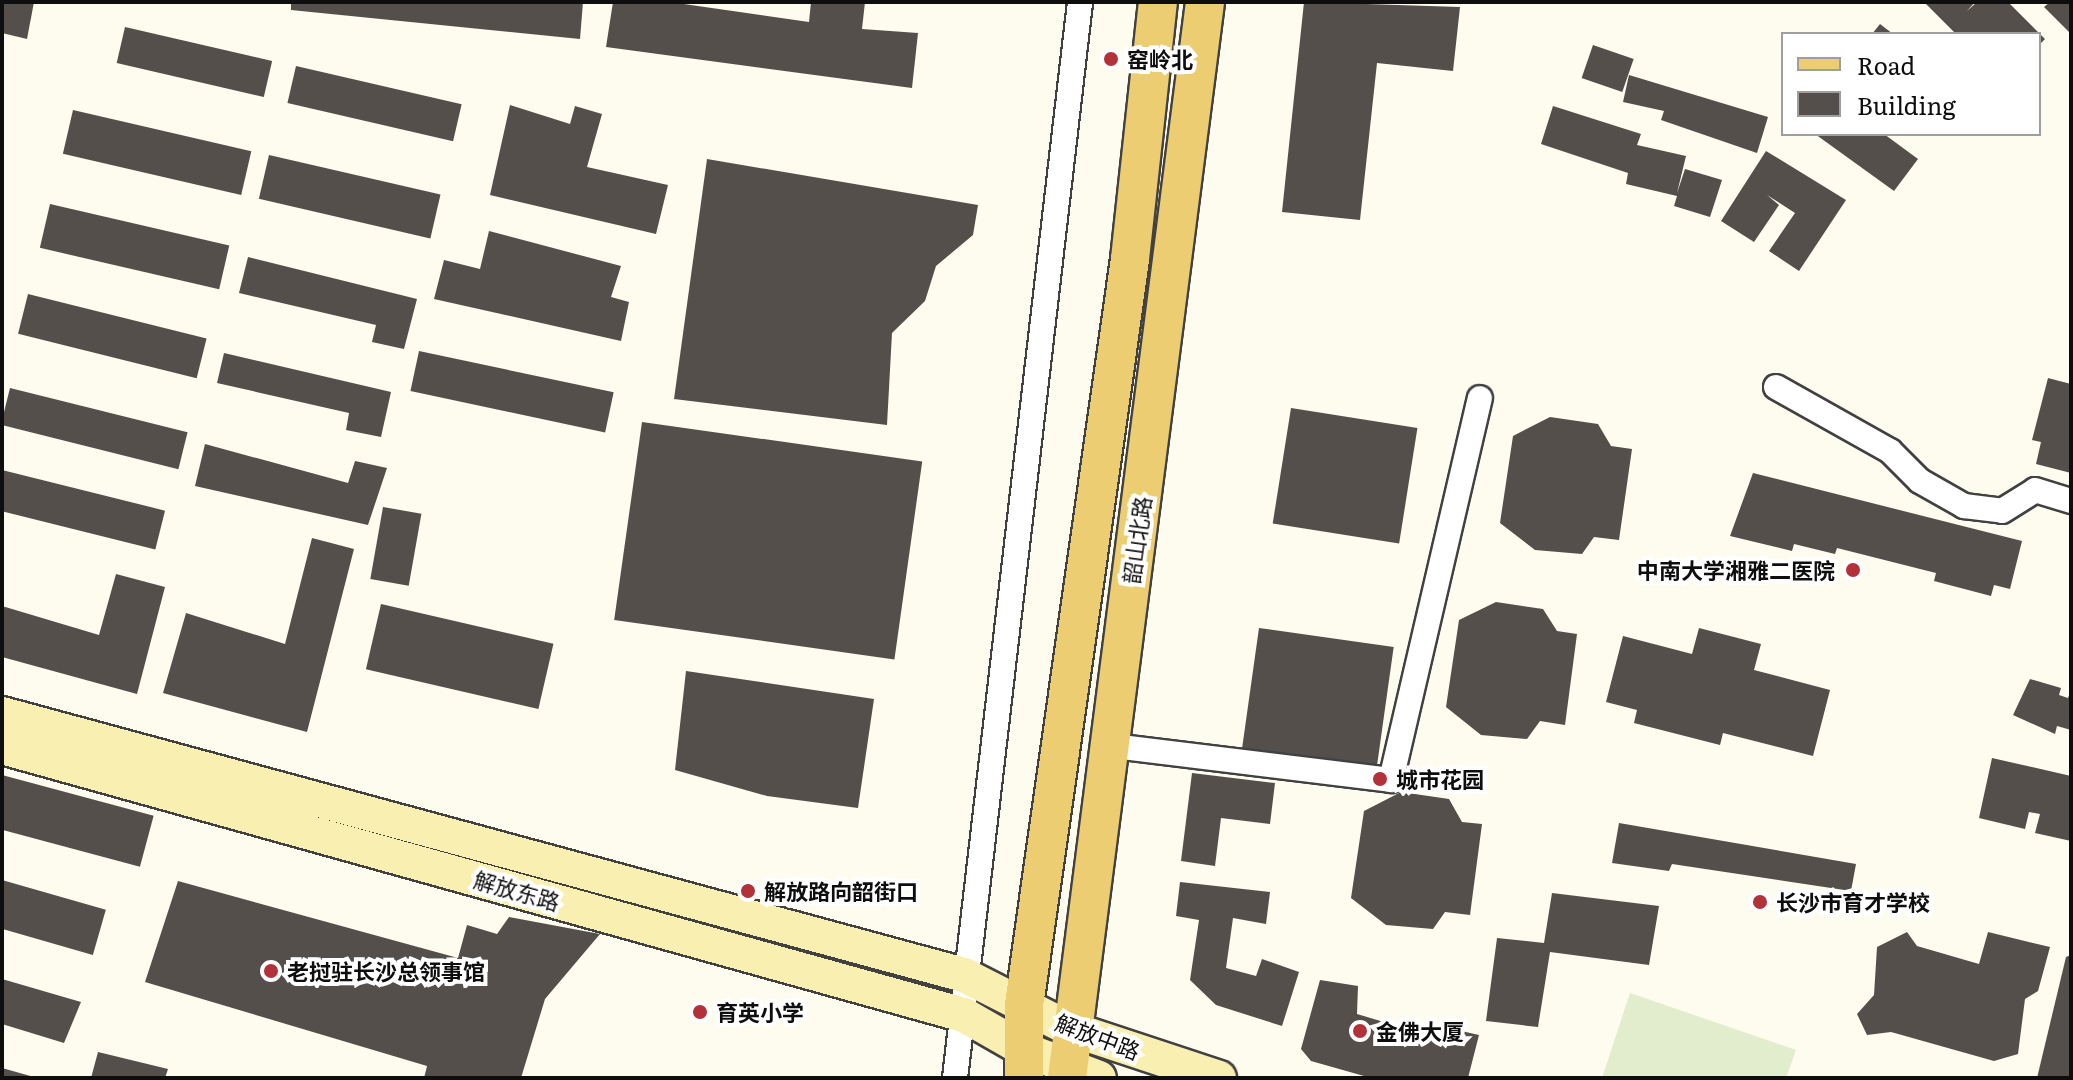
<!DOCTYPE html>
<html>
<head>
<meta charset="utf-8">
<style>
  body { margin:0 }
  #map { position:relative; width:2073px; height:1080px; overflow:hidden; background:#fefbef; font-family:Literata,"Noto Sans SC",serif }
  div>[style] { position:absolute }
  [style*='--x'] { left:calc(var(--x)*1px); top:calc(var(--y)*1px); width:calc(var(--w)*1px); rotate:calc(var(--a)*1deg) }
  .pitch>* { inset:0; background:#e2edcd }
  .building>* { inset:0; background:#554f4b; transform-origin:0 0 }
  .roads { filter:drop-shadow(2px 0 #414141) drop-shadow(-2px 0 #414141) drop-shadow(0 2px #414141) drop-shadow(0 -2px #414141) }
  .street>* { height:24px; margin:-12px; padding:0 12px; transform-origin:12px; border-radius:12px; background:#fff }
  .secondary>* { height:34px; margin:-17px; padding:0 17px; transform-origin:17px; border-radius:17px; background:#f8efb0 }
  .primary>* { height:38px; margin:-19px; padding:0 19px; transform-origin:19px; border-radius:19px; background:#eccd71 }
  .dots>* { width:22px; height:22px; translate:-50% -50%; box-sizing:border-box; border:4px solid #fff; border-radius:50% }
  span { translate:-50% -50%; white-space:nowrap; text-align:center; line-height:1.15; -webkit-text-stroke:8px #fff; paint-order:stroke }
  .poi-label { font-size:22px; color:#0e0e0e; font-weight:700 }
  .left { translate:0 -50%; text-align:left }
  .right { translate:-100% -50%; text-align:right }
  .street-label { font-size:22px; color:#0e0e0e }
  .frame { position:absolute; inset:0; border:4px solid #0e0e0e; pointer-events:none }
  .legend { position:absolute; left:1781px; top:32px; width:260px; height:104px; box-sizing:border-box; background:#fff; border:2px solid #9f9f9f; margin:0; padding:10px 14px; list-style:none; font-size:24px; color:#0e0e0e }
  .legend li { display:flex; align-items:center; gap:16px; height:40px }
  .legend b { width:40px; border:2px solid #9f9f9f }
</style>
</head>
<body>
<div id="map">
  <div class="pitch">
    <i style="clip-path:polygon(1630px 993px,1796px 1050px,1786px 1078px,1602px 1078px)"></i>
  </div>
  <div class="building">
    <i style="clip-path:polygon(2px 2px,34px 2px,27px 39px,2px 33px)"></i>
    <i style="clip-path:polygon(291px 2px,583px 2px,580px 39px,291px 10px)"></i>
    <i style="clip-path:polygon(613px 2px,670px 2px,809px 22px,811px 2px,865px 2px,862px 29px,918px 33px,912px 88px,606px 47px)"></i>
    <i style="clip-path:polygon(1304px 2px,1460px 7px,1453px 71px,1377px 63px,1360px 220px,1282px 212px)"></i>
    <i style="clip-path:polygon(1924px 2px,1975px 2px,1967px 11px,1977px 2px,2008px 2px,2045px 39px,2039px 45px,2039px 34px,1956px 34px)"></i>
    <i style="clip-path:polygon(2050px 2px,2071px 2px,2071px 34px,2044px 7px)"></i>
    <i style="clip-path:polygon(1880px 24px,1893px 34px,1872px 34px)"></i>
    <i style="left:125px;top:27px;width:151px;height:37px;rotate:13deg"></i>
    <i style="left:1593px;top:45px;width:43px;height:35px;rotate:19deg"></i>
    <i style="left:296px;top:66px;width:170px;height:38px;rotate:13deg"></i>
    <i style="clip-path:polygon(1629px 75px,1768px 117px,1757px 153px,1661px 120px,1664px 111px,1623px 102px)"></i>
    <i style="clip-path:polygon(510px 105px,570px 124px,575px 106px,602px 114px,587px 167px,668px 185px,656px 234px,490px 195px)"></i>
    <i style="clip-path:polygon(1553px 106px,1641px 134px,1637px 145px,1686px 156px,1677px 193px,1685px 169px,1722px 180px,1710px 217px,1674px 206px,1677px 196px,1626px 184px,1628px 173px,1541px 144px)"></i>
    <i style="left:73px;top:110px;width:183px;height:45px;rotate:13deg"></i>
    <i style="clip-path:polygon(1815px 134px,1884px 134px,1918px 159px,1894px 191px)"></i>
    <i style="clip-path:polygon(1766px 151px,1846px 200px,1799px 271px,1769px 251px,1795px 213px,1767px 195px,1779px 205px,1754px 242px,1721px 221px)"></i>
    <i style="left:269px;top:155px;width:176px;height:45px;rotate:13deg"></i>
    <i style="clip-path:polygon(707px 159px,978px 205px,973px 235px,936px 266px,925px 301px,892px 333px,887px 425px,674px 399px)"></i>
    <i style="left:50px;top:204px;width:184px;height:45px;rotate:13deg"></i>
    <i style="clip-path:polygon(489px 231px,621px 266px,611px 297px,629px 302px,621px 341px,434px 299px,444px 260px,480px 269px)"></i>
    <i style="clip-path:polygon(248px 257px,417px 299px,404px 349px,372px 342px,376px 325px,239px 293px)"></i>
    <i style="left:28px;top:294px;width:184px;height:41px;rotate:14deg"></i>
    <i style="left:419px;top:351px;width:199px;height:41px;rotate:12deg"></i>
    <i style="clip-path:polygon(224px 353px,391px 392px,381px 437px,346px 430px,349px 413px,217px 383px)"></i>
    <i style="clip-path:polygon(2048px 378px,2071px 384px,2071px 473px,2036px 464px,2041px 442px,2032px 440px)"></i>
    <i style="left:10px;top:388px;width:183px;height:38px;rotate:14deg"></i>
    <i style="left:1291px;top:408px;width:128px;height:117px;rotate:9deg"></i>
    <i style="clip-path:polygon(1550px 417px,1598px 424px,1611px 446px,1632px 449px,1619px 540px,1594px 537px,1582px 554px,1535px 550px,1500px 523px,1513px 436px)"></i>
    <i style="left:642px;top:422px;width:283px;height:200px;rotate:8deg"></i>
    <i style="clip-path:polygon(205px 444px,348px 483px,355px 461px,387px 468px,368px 525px,195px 486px)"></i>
    <i style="left:2px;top:470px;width:168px;height:40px;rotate:14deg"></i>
    <i style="clip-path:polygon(1753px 473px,2022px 541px,2010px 589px,1994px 585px,1991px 596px,1934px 581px,1936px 573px,1837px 548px,1835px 554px,1794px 544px,1792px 551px,1730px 536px)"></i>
    <i style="left:383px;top:507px;width:39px;height:73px;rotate:10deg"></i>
    <i style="clip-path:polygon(312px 538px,354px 549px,307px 732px,163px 693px,186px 613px,285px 644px)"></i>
    <i style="clip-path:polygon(116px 574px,165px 587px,137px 694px,2px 657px,2px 606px,99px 635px)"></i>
    <i style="clip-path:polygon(1496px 602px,1543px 609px,1557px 631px,1577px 634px,1565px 725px,1540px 721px,1527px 739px,1481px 735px,1446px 707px,1459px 620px)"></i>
    <i style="left:381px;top:604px;width:177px;height:67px;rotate:13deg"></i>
    <i style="left:1259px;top:628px;width:136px;height:121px;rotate:8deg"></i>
    <i style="clip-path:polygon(1699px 628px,1761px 644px,1754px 670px,1830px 690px,1813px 756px,1723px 733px,1720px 745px,1634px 723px,1637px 710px,1606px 702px,1623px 636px,1692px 654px)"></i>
    <i style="clip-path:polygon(686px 671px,874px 699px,858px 808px,767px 796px,675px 770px)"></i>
    <i style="clip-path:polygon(2030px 679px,2061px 688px,2059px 695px,2068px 698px,2071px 690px,2071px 730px,2057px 726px,2055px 734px,2013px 715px)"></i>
    <i style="clip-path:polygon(1992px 758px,2071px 776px,2071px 841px,2035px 833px,2040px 814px,2029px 812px,2025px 829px,1979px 818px)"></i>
    <i style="clip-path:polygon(1192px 773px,1275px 783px,1270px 824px,1221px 818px,1215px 866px,1181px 861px)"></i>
    <i style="left:2px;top:775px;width:157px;height:53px;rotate:15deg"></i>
    <i style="clip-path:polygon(1401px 792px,1449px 799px,1462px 822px,1482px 824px,1470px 915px,1445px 912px,1433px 929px,1386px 925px,1351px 898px,1364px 811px)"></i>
    <i style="clip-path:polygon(1619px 823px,1856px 864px,1851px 891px,1672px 864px,1669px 871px,1612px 863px)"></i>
    <i style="left:2px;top:880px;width:108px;height:47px;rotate:16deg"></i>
    <i style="clip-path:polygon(178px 881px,458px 958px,467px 925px,497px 934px,509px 917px,600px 934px,545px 999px,521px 1078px,424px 1078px,427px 1066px,145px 982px)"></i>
    <i style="clip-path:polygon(1180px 882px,1270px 892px,1266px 924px,1233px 918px,1226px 968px,1256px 976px,1262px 959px,1299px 972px,1282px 1026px,1216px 1005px,1190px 980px,1199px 920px,1176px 916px)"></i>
    <i style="clip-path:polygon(1552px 893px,1659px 906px,1649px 965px,1550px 952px,1538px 1027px,1486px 1021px,1497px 938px,1544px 943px)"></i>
    <i style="clip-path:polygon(1907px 932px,1917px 946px,1979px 964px,1988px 932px,2050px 947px,2038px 991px,2025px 999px,2018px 1054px,1994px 1061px,1891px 1032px,1867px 1035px,1857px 1014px,1874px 995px,1877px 947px)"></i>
    <i style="clip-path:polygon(2071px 955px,2071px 1078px,2037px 1078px,2066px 957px)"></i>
    <i style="clip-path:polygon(2px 979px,81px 1002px,64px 1043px,2px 1024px)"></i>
    <i style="clip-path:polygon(1320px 980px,1358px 986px,1357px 1014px,1441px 1039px,1444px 1027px,1479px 1035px,1468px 1078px,1371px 1078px,1311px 1061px,1301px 1049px)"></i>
    <i style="clip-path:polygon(98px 1052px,168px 1069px,165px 1078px,91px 1078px)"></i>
    <i style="clip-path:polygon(2px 1068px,34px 1077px,34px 1078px,2px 1078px)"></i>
  </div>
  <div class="roads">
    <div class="street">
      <i style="--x:1776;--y:387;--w:131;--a:29.3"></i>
      <i style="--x:1890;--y:451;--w:42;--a:45"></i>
      <i style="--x:1920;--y:481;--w:51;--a:29.6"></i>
      <i style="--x:1964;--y:506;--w:38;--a:7"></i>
      <i style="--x:2002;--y:511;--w:39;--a:-32"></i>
      <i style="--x:2035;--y:490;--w:38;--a:17"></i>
      <i style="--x:1106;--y:745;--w:287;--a:7"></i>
      <i style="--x:1391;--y:780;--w:392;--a:-76.9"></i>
      <i style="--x:955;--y:1078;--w:1083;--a:-83.37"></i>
    </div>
    <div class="secondary">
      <i style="--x:2;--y:714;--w:997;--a:15.18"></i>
      <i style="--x:964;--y:975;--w:117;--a:27"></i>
      <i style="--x:1068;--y:1028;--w:159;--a:18.3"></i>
      <i style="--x:2;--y:747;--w:999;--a:15.57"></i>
      <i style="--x:964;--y:1015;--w:70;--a:29.8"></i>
      <i style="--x:1025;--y:1050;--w:79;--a:20.7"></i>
    </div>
    <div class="primary">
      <i style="--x:1024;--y:1078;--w:73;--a:-90"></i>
      <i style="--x:1024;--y:1005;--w:753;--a:-81.91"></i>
      <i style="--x:1130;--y:259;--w:259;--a:-83.8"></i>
      <i style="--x:1067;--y:1078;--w:1085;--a:-82.69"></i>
    </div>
  </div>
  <div class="dots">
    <i style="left:1111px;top:59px;background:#b13239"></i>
    <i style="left:1853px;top:570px;background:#b13239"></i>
    <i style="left:1380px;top:779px;background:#b13239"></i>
    <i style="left:748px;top:891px;background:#b13239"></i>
    <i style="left:1760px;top:902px;background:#b13239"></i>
    <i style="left:271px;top:971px;background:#b13239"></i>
    <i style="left:700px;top:1012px;background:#b13239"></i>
    <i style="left:1360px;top:1031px;background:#b13239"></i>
  </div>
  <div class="poi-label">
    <span class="left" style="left:1127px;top:59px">窑岭北</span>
    <span class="right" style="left:1835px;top:570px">中南大学湘雅二医院</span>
    <span class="left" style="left:1396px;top:779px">城市花园</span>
    <span class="left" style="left:764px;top:891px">解放路向韶街口</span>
    <span class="left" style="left:1776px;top:902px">长沙市育才学校</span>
    <span class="left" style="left:287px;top:971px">老挝驻长沙总领事馆</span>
    <span class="left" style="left:716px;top:1012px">育英小学</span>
    <span class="left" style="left:1376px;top:1031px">金佛大厦</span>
  </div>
  <div class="street-label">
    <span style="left:1136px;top:540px;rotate:-82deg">韶山北路</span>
    <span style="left:517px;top:890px;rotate:16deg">解放东路</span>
    <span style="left:1098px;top:1036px;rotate:21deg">解放中路</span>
  </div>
  <div class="frame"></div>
  <ul class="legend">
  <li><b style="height:10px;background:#eccd71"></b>Road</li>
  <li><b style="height:22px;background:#554f4b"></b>Building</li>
  </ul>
</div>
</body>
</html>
